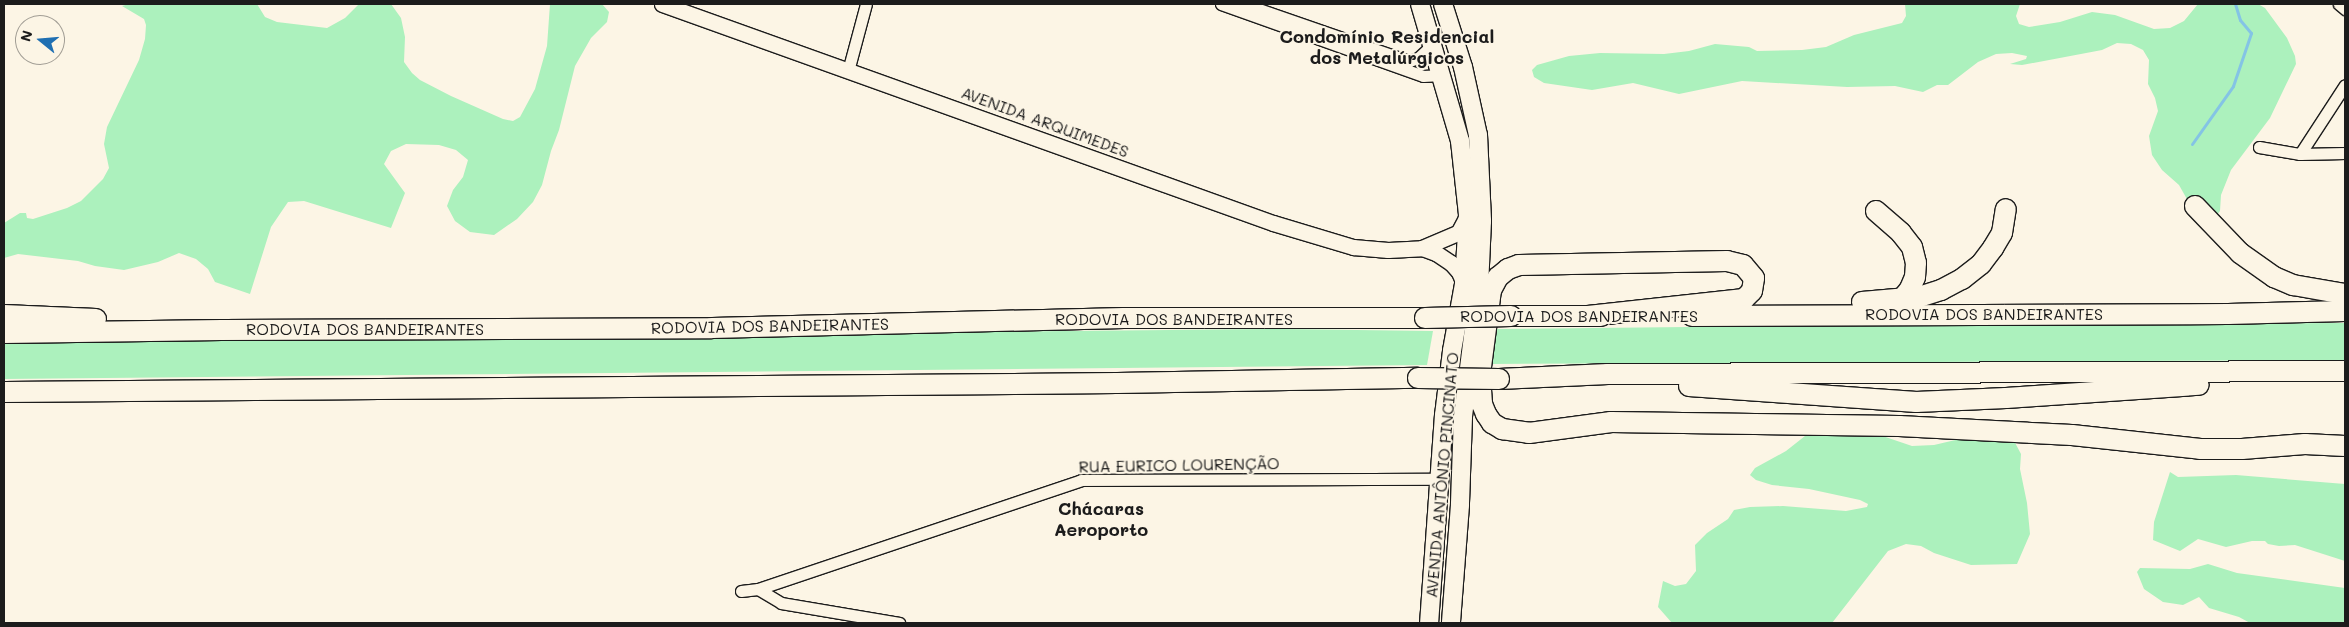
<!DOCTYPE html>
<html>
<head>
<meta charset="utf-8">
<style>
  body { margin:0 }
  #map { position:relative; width:2349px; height:627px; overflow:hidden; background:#fcf5e5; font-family:Mali,sans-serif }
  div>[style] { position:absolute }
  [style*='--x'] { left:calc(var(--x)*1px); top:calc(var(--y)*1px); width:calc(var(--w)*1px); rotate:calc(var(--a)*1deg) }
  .green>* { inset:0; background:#acf1bd }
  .stream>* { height:3px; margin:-1.5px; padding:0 1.5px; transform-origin:1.5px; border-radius:1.5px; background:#84c4e5 }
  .roads { filter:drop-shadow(1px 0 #1c1c1c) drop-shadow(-1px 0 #1c1c1c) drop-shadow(0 1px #1c1c1c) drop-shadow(0 -1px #1c1c1c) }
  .minor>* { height:11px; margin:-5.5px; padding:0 5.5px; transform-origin:5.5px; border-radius:5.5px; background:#fcf5e5 }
  .secondary>* { height:15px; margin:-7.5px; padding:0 7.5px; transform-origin:7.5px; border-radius:7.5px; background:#fcf5e5 }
  .primary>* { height:18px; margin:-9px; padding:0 9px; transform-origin:9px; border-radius:9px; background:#fcf5e5 }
  .motorway>* { height:20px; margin:-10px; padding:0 10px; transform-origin:10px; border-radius:10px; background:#fcf5e5 }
  .bridges { filter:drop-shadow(1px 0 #1c1c1c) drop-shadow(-1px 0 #1c1c1c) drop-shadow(0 1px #1c1c1c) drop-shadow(0 -1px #1c1c1c) }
  .motorway-bridge>* { height:20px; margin:-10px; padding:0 10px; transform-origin:10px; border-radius:10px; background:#fcf5e5 }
  span { translate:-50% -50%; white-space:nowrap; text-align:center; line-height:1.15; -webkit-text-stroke:4px #fcf5e5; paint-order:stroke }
  .street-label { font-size:16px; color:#1c1c1c }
  .neighbourhood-label { font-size:18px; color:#1c1c1c; font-weight:700 }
  .frame { position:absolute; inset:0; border:5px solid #1c1c1c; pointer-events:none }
  .north { position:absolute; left:15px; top:15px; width:50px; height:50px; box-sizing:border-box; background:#fcf5e5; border:1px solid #a29e95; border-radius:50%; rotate:287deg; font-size:14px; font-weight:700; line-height:20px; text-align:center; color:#1c1c1c }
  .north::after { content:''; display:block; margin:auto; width:18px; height:22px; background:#1f6fb2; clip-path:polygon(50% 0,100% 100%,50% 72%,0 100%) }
</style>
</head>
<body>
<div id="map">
  <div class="green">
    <i style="clip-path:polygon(129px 4px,257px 4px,265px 17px,277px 22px,327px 28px,345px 18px,359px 4px,391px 4px,401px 18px,405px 37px,404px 62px,412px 73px,420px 80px,451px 96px,503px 119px,513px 121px,520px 117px,535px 89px,547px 46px,550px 4px,602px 4px,609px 12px,607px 22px,591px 38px,575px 66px,559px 130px,551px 151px,542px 185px,533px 202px,517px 219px,494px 235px,470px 232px,455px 221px,447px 206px,453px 190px,463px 177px,468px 160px,456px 150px,439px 145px,406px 144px,391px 151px,384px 164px,405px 193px,391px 228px,304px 201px,288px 202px,271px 227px,250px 294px,215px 282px,208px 269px,196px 259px,179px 253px,158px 262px,124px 270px,95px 266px,78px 261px,18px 254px,4px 258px,4px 223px,20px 213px,26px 213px,27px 218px,33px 219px,67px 208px,81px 201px,103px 179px,109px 168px,104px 144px,107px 127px,139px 60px,145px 39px,146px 25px,144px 19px,122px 6px)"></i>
    <i style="clip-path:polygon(1905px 4px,2020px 4px,2016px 16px,2019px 24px,2029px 27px,2060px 22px,2092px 12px,2115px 15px,2154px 29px,2170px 28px,2184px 21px,2198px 4px,2258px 4px,2265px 8px,2287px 38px,2295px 56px,2296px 64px,2270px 118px,2231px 170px,2221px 195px,2220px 211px,2217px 215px,2188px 201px,2179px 185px,2162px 170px,2152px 155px,2149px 136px,2158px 111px,2155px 98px,2148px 84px,2149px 60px,2143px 50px,2131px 44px,2117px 43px,2102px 50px,2022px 65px,2010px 64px,2026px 59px,2027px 56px,2012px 53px,1996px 54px,1978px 62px,1948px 85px,1937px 85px,1923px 92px,1895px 86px,1847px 87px,1742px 81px,1679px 94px,1633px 83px,1592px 90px,1544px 83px,1534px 77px,1532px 70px,1537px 65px,1569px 56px,1600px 53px,1664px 54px,1689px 51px,1715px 44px,1749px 47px,1757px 51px,1802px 50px,1826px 47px,1854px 35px,1902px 23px,1906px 16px)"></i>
    <i style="clip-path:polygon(2345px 323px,2345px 360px,1490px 364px,1494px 329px,1863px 325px)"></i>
    <i style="clip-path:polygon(1280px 329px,1433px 331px,1427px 365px,4px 379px,4px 341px)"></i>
    <i style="clip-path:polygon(1856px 427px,1912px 446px,1934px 445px,1964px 438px,2012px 437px,2021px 454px,2020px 469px,2027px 503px,2030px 534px,2017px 564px,1971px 565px,1934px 553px,1921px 546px,1906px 544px,1888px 551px,1832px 623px,1672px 623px,1658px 607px,1663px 581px,1675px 586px,1686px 584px,1696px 571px,1695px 545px,1707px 533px,1728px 519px,1734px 510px,1750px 507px,1783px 506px,1846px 511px,1867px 507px,1868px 504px,1860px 500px,1809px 489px,1772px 485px,1756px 480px,1750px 475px,1755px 468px,1786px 451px,1805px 436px)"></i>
    <i style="clip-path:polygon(2170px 472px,2178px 477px,2236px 475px,2345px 484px,2345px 561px,2295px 545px,2279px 546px,2268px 544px,2265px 541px,2252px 541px,2226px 547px,2198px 539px,2180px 551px,2153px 540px,2154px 522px)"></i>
    <i style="clip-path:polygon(2208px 564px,2237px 573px,2345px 588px,2345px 623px,2250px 623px,2239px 617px,2209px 608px,2199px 597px,2183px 605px,2163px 602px,2144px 589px,2137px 572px,2140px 568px,2190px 569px)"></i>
  </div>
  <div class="stream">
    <i style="--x:2192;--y:144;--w:71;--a:-54.7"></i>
    <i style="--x:2233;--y:86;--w:56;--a:-71.2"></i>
    <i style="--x:2251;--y:33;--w:17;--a:-130"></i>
    <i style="--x:2240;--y:20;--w:17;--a:-107"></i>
  </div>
  <div class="roads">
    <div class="minor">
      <i style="--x:1221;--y:4;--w:214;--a:19.6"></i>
      <i style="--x:1423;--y:76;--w:19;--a:-3"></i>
      <i style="--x:1244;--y:4;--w:175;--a:19.1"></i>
      <i style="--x:1409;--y:61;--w:9;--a:-18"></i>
      <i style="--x:1418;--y:58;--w:21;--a:-43"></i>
      <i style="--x:2339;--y:4;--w:8;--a:40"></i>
      <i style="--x:848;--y:71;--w:69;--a:-75"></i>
      <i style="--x:2259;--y:147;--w:42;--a:9.7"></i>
      <i style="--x:2300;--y:154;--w:45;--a:-1.3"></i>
      <i style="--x:2300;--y:154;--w:82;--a:-56.9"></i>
      <i style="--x:758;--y:589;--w:27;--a:31"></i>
      <i style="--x:781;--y:603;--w:120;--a:9.6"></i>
      <i style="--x:741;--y:591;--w:17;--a:-7"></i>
      <i style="--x:758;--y:589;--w:341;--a:-18.6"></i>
      <i style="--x:1081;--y:480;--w:357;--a:-0.2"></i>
    </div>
    <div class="secondary">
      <i style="--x:662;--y:4;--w:649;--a:19.72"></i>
      <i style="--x:1273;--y:223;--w:84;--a:16.7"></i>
      <i style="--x:1353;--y:247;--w:35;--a:5"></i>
      <i style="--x:1388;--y:250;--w:34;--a:-3"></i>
      <i style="--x:1422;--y:248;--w:39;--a:-23"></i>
      <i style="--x:1458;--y:233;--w:19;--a:-62"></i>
      <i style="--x:1422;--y:248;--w:15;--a:20"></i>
      <i style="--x:1436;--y:253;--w:18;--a:34"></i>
      <i style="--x:1451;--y:263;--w:12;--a:48"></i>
      <i style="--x:1459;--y:272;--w:13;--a:67"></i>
    </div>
    <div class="primary">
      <i style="--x:1420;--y:4;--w:143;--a:73.7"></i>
      <i style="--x:1460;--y:141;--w:74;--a:83.8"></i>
      <i style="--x:1468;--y:215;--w:69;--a:93.3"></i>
      <i style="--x:1464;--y:284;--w:68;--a:100.2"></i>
      <i style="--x:1452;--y:351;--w:64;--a:97.1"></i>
      <i style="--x:1444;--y:415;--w:209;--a:94.1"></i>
      <i style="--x:1443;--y:4;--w:66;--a:72.4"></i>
      <i style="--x:1463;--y:67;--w:70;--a:77.6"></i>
      <i style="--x:1478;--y:135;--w:86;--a:87.3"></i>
      <i style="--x:1482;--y:221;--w:67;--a:92.6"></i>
      <i style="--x:1479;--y:288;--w:130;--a:97.1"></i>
      <i style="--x:1463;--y:417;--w:88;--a:92"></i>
      <i style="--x:1460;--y:505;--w:118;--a:94.4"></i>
    </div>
    <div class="motorway">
      <i style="--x:2195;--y:206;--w:65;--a:46.2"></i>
      <i style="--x:2240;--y:253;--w:42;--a:35.2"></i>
      <i style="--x:2274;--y:277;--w:21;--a:23"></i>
      <i style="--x:2293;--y:285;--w:53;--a:9.8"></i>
      <i style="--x:1876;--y:211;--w:33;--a:41"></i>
      <i style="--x:1901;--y:233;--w:18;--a:52"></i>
      <i style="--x:1912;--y:247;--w:16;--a:76"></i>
      <i style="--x:1916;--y:263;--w:14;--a:94"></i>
      <i style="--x:1915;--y:277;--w:13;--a:113"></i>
      <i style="--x:1910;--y:289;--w:13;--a:129"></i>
      <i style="--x:1862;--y:302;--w:57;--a:-5"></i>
      <i style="--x:1919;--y:297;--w:23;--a:-18"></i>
      <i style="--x:1941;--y:290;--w:24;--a:-28"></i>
      <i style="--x:1962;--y:279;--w:24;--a:-38"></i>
      <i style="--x:1981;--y:264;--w:20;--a:-53"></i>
      <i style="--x:1993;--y:248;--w:17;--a:-59"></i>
      <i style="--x:2002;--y:233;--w:24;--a:-81"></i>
      <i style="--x:4;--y:315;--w:92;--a:2.5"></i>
      <i style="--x:1511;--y:316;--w:90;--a:0"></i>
      <i style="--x:1588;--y:316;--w:157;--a:-6.2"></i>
      <i style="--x:1744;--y:299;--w:11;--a:-45"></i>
      <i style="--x:1752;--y:291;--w:13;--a:-81"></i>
      <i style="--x:1754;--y:278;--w:17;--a:-130"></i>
      <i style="--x:1743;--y:265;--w:16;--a:-166"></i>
      <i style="--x:1727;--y:261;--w:208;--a:178.9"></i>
      <i style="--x:1519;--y:265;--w:12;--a:160"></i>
      <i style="--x:1508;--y:269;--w:13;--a:141"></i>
      <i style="--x:1498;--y:277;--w:15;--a:118"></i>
      <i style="--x:1491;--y:290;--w:86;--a:97.4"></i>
      <i style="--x:1480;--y:375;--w:29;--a:86"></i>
      <i style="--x:1482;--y:404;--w:11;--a:68"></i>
      <i style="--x:1486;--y:414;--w:11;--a:56"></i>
      <i style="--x:1492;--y:423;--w:12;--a:31"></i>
      <i style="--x:1502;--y:429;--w:27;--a:8"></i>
      <i style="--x:1529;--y:433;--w:83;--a:-7.6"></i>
      <i style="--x:1611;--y:422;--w:288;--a:0.8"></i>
      <i style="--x:1899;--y:426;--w:173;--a:3"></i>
      <i style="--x:2072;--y:435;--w:129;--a:6.2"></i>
      <i style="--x:2200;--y:449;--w:42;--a:0"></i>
      <i style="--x:2242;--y:449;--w:63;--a:-4.5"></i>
      <i style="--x:2305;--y:444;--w:40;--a:2.9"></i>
      <i style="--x:1692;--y:316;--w:536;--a:-0.21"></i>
      <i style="--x:2228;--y:314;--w:117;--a:-1.5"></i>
      <i style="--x:4;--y:333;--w:218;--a:-0.8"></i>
      <i style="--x:222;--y:330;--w:490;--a:-0.2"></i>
      <i style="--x:712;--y:328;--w:412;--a:-1.4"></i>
      <i style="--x:1124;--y:318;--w:301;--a:0"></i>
      <i style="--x:1499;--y:379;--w:109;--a:-2.6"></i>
      <i style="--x:1608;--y:374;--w:737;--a:-0.23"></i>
      <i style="--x:1689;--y:386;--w:228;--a:4"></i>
      <i style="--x:1916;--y:402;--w:90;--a:-2.5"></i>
      <i style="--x:2006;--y:398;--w:193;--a:-3.9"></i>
      <i style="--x:4;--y:392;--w:1113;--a:-0.46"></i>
      <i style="--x:1117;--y:383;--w:301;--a:-1"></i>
    </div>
  </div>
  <div class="bridges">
    <div class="motorway-bridge">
      <i style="--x:1425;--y:318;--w:86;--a:-1.3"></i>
      <i style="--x:1418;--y:378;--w:81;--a:0.7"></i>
    </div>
  </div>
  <div class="street-label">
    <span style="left:1045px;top:122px;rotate:20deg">AVENIDA ARQUIMEDES</span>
    <span style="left:1984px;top:314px">RODOVIA DOS BANDEIRANTES</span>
    <span style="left:1579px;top:316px">RODOVIA DOS BANDEIRANTES</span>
    <span style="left:1174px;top:319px">RODOVIA DOS BANDEIRANTES</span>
    <span style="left:770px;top:326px;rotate:-1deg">RODOVIA DOS BANDEIRANTES</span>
    <span style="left:365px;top:329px">RODOVIA DOS BANDEIRANTES</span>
    <span style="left:1179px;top:465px;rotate:-1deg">RUA EURICO LOURENÇÃO</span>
    <span style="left:1442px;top:475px;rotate:-85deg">AVENIDA ANTÔNIO PINCINATO</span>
  </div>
  <div class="neighbourhood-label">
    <span style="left:1387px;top:47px">Condomínio Residencial<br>dos Metalúrgicos</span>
    <span style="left:1101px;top:519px">Chácaras<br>Aeroporto</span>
  </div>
  <div class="frame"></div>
  <div class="north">N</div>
</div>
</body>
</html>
